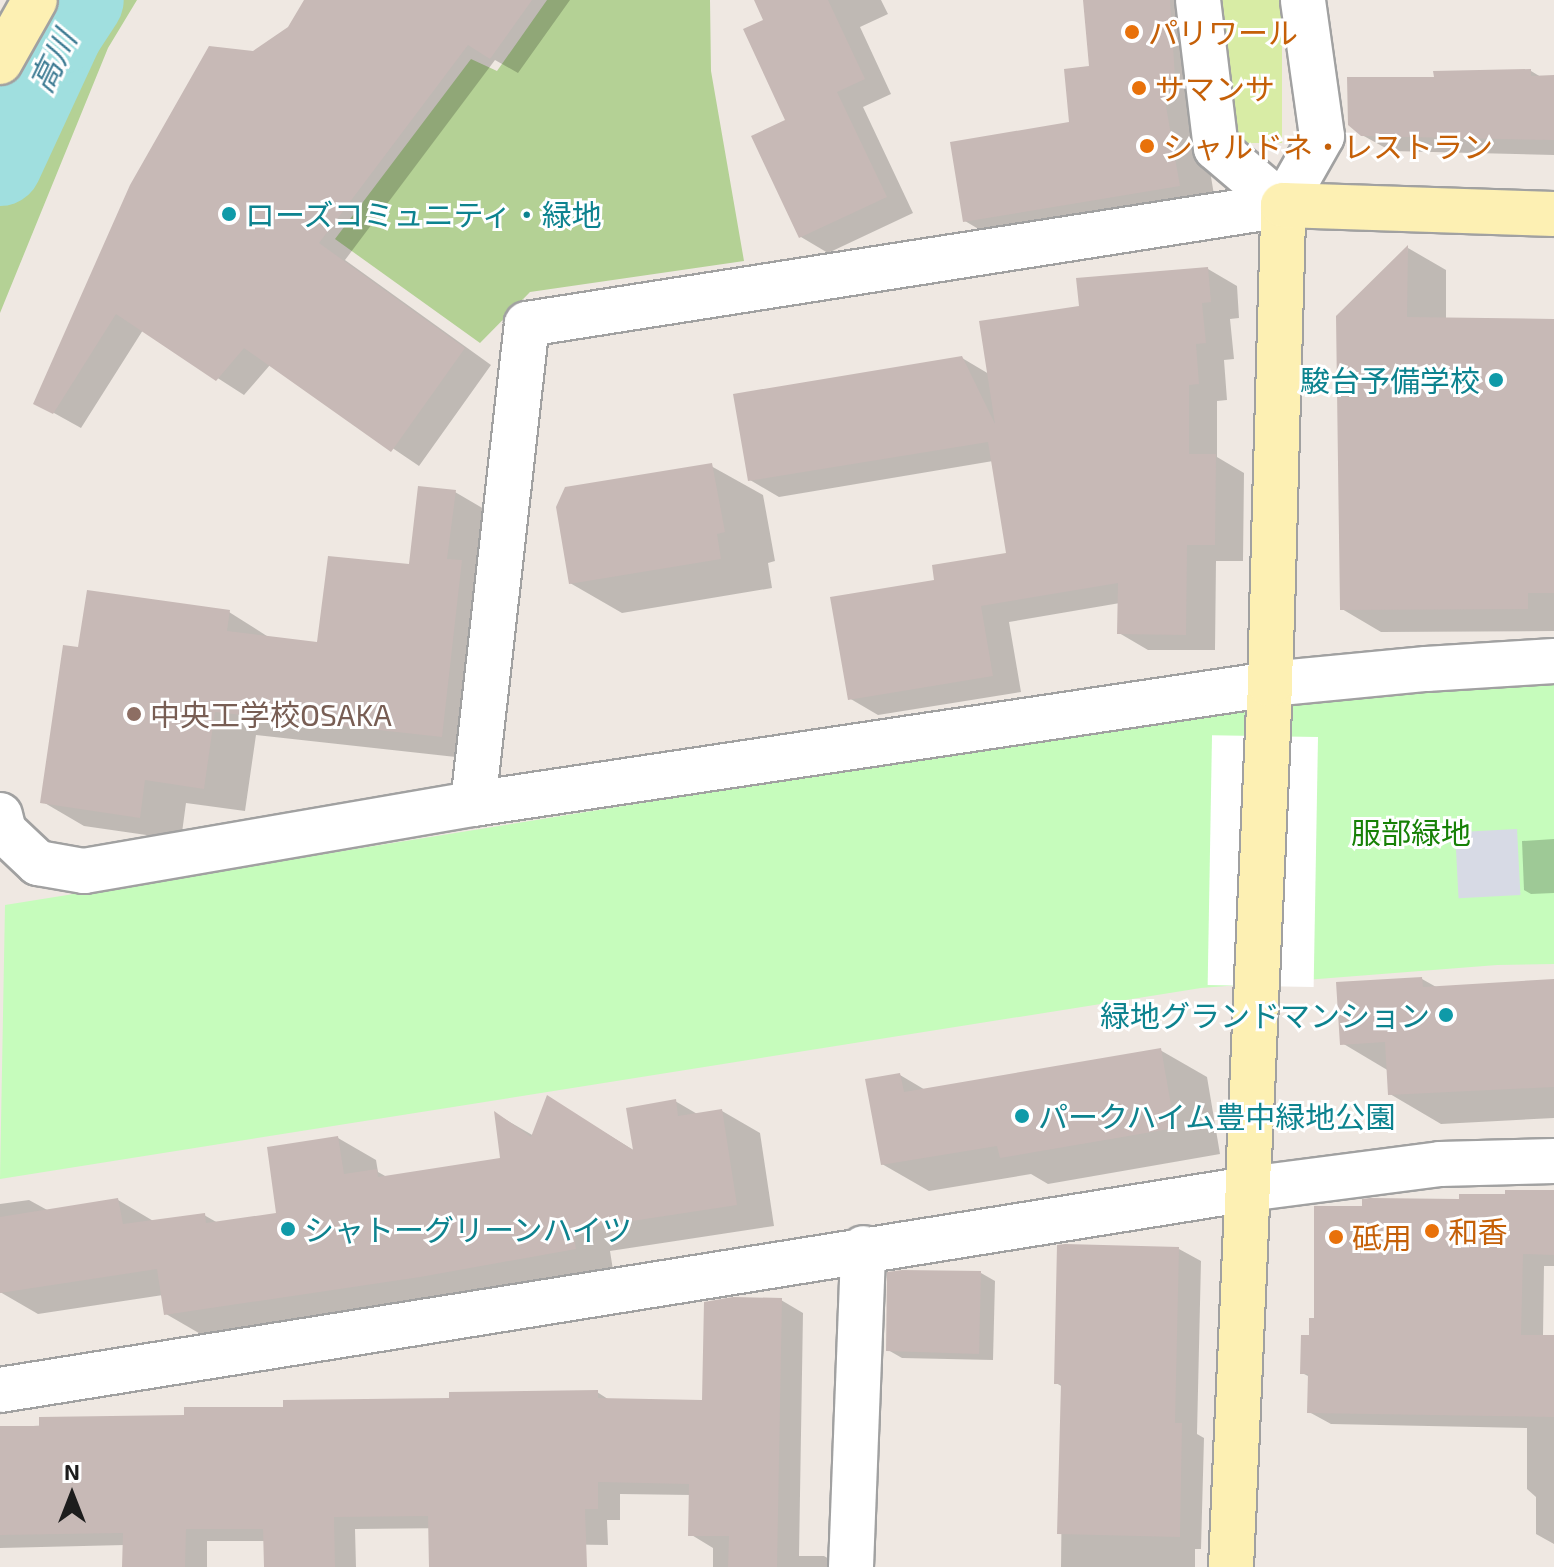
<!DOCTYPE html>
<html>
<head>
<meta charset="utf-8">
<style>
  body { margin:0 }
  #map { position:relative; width:1554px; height:1567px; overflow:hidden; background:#efe8e2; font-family:"Exo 2","Noto Sans JP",sans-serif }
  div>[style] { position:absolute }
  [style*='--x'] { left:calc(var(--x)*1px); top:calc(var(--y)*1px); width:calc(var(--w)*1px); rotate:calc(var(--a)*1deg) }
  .grass>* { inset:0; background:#d8eca5; transform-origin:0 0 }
  .forest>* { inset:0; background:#b4d195 }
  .park>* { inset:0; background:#c6fcbc }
  .plaza>* { inset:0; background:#d7dae5; transform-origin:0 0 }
  .pier>* { inset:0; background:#fff; transform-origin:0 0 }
  .shadow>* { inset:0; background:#0003 }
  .river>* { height:84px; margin:-42px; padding:0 42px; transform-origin:42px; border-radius:42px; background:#a0dfdf }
  .building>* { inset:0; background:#c7b9b6 }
  .roads { filter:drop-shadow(2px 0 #a1a1a1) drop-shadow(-2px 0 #a1a1a1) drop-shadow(0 2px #a1a1a1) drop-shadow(0 -2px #a1a1a1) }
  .street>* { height:44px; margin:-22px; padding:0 22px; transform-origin:22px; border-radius:22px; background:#fff }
  .secondary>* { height:44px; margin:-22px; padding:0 22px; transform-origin:22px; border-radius:22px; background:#fdf0b3 }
  .dots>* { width:22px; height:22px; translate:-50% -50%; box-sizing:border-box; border:4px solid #fff; border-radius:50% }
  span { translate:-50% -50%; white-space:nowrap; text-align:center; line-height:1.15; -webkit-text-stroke:6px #fff; paint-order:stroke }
  .food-label { font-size:30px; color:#c56008 }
  .left { translate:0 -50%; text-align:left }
  .culture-label { font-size:30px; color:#0d838f }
  .right { translate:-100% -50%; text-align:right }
  .education-label { font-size:30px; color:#785e54 }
  .park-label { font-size:30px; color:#178106 }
  .water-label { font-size:32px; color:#3b7a92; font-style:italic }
  .north { position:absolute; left:32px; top:1455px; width:80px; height:80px; -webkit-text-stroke:6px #fff; paint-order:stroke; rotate:0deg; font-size:22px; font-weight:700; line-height:32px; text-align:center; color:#1d1d1d }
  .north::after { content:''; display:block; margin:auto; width:28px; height:36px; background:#1d1d1d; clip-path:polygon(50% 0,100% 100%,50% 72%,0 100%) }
</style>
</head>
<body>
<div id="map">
  <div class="grass">
    <i style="left:1222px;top:0;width:60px;height:143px"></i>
  </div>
  <div class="forest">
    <i style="clip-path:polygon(97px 0,137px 0,108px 48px,0 313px,0 194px,75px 34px)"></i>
    <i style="clip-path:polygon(547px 0,710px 0,711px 71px,744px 261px,530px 292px,480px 343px,335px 239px,471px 59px,497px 71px)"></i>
  </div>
  <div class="park">
    <i style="clip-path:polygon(1554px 684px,1554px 964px,1497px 965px,1201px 988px,0 1179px,5px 905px,1198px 714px,1433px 689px)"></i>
  </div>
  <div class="plaza">
    <i style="left:1517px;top:829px;width:66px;height:62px;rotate:87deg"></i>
  </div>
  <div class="pier">
    <i style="left:1318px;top:737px;width:250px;height:106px;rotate:91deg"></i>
  </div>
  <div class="shadow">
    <i style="clip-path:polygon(306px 0,570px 0,518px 73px,495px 60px,345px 260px,491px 365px,419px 466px,270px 365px,244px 395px,143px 330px,81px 428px,36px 403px,253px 53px,290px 28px)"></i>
    <i style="clip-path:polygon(756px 0,881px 0,888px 14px,860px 27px,891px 94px,863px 107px,913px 213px,828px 253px,801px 237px,788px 121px,766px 21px)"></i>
    <i style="clip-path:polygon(1085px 0,1205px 0,1198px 98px,1216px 207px,1002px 243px,965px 221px,1071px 123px,1091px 67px)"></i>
    <i style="clip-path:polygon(1531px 71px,1541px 77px,1554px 77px,1554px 155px,1391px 151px,1362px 135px,1436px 79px)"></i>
    <i style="clip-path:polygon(1408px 248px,1446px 270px,1446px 319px,1554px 321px,1554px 631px,1381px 632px,1342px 609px)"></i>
    <i style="clip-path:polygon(1208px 269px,1237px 286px,1239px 318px,1230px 319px,1234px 359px,1224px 360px,1227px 400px,1217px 401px,1217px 457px,1244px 473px,1243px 561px,1216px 561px,1215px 650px,1148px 650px,1119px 633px,1120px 603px,1009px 622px,1021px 692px,878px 715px,849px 698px,937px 581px,1009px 555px,993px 461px,779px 497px,750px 480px,962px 358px,989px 374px,1081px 308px)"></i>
    <i style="clip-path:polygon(711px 466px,763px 495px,775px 561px,768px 563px,772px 588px,622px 613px,570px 583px)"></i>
    <i style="clip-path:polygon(455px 492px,496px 516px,483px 760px,256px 735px,245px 811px,186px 803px,181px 840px,84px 826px,43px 802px,80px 650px,229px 612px,270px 638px,319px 644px,411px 567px)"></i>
    <i style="clip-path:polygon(1554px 839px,1554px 893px,1531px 894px,1524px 890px,1522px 841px)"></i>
    <i style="clip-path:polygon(1422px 979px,1438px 988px,1554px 982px,1554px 1118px,1441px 1124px,1390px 1094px,1389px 1071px,1342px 1043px)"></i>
    <i style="clip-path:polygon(1160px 1050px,1207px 1077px,1220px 1154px,1048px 1184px,1031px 1174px,929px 1191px,882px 1164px,900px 1075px,927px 1091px)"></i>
    <i style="clip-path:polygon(548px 1098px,635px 1151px,675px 1101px,699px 1115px,722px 1111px,760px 1133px,774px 1226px,610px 1251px,613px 1270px,204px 1336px,166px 1314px,163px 1295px,38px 1314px,0 1292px,0 1204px,29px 1200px,49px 1211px,118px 1200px,155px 1222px,204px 1215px,218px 1223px,278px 1215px,338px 1138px,376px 1160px,378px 1172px,387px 1177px,502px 1160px,496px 1114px,534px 1136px)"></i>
    <i style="clip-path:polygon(1554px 1192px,1554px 1266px,1544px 1266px,1543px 1337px,1554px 1337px,1554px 1544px,1536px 1534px,1536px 1497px,1527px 1489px,1527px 1428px,1331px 1424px,1309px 1412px,1310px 1377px,1302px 1373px,1316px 1320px,1364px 1208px)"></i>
    <i style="clip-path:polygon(1179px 1249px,1201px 1261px,1197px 1434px,1204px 1438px,1201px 1549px,1195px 1549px,1195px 1567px,1061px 1567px,1063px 1387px,1056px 1383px)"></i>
    <i style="clip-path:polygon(981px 1273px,995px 1281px,993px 1360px,902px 1358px,888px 1350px)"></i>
    <i style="clip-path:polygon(781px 1300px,803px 1313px,799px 1556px,824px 1556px,843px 1567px,713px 1567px,713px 1548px,690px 1534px,691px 1495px,620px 1494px,620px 1520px,607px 1520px,608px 1545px,539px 1544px,454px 1528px,355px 1529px,356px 1567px,266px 1567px,265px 1541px,207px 1541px,207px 1567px,124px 1567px,125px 1545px,0 1548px,0 1428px,597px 1392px,611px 1401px,704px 1402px)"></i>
  </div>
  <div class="river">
    <i style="--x:0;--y:164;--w:145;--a:-65.2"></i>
    <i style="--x:61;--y:32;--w:38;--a:-57"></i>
  </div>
  <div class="building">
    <i style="clip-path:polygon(304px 0,532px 0,490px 59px,468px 45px,319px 243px,465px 348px,391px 452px,244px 348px,216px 381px,116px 314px,53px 414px,33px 404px,130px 185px,209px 46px,253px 51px,288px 27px)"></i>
    <i style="clip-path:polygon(754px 0,828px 0,865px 79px,837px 92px,887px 197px,799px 238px,751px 136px,785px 120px,743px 29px,763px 20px)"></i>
    <i style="clip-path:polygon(1083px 0,1170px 0,1175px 77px,1161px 78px,1180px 186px,963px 222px,950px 142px,1069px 122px,1064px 69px,1089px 66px)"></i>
    <i style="clip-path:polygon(1531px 69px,1531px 76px,1554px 75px,1554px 140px,1361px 136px,1348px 125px,1347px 77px,1434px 77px,1433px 71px)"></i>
    <i style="clip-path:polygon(1408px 245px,1407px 317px,1554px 319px,1554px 593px,1528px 593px,1528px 609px,1340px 610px,1336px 316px)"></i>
    <i style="clip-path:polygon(1208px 267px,1211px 302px,1202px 303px,1206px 343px,1196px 344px,1199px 384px,1189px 385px,1189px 454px,1216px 454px,1215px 545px,1187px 545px,1186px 635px,1117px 634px,1118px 583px,981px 606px,993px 676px,848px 700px,830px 597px,934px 580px,932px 565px,1006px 553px,988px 442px,748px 481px,733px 394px,962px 356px,995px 424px,979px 321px,1079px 306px,1076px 278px)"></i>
    <i style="clip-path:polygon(712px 463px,725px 532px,717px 534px,721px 559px,569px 584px,556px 507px,565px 487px)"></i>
    <i style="clip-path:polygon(418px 486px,456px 490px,447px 559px,462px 560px,442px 737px,215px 712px,204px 789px,145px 780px,140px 818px,40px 803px,63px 645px,78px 647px,87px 590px,230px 610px,227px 631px,317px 642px,328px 556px,409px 564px)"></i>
    <i style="clip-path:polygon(1422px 977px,1423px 987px,1554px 979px,1554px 1087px,1388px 1095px,1385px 1042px,1340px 1045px,1336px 982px)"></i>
    <i style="clip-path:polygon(1161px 1048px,1175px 1128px,1000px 1158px,997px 1146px,881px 1165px,865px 1079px,900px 1073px,904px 1092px)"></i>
    <i style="clip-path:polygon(547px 1095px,633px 1150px,626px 1108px,676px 1099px,678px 1116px,722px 1109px,737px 1205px,573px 1230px,576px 1249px,420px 1277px,164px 1315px,157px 1269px,0 1293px,0 1217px,118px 1198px,123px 1224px,205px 1213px,206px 1223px,276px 1213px,267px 1147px,338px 1136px,344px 1174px,377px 1169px,378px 1177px,500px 1158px,494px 1111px,531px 1137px)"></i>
    <i style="clip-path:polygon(1505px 1190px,1554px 1190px,1554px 1255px,1523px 1254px,1521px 1335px,1554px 1335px,1554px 1417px,1307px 1413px,1308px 1374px,1300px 1374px,1301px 1335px,1309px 1335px,1309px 1318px,1314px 1318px,1314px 1206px,1362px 1206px,1362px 1199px,1370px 1198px,1459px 1199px,1459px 1194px,1505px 1194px)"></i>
    <i style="clip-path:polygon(1065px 1244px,1179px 1247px,1175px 1423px,1182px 1423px,1180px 1537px,1057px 1534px,1061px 1384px,1054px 1384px,1057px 1245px)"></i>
    <i style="clip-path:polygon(902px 1270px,981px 1271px,979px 1354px,886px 1351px,887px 1272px)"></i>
    <i style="clip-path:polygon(733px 1297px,782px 1298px,777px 1567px,728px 1567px,729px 1536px,688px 1536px,689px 1484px,598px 1482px,598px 1509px,585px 1509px,587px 1567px,429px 1567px,428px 1516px,334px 1517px,335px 1567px,264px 1567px,263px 1529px,186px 1529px,185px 1567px,122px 1567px,123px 1533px,0 1535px,0 1426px,39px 1426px,39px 1417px,184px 1415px,184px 1407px,283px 1407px,283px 1400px,449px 1398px,449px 1392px,598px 1390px,598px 1398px,702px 1400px,704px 1302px)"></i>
  </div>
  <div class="roads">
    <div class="street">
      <i style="--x:1198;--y:0;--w:149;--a:83.1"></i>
      <i style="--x:1216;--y:148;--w:88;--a:40.4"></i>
      <i style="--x:1283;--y:205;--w:79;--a:-60.5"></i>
      <i style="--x:1322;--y:136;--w:137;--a:-98"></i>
      <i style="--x:473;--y:804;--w:483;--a:-83.6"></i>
      <i style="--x:527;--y:324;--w:765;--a:-8.95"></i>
      <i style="--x:0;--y:815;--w:16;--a:76"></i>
      <i style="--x:4;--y:831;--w:47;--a:43.3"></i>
      <i style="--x:38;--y:863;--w:47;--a:9.9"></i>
      <i style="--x:84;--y:871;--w:395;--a:-9.8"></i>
      <i style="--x:473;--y:804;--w:806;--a:-8.56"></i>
      <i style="--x:1270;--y:684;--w:157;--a:-5.5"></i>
      <i style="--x:1426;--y:669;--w:128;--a:-3.6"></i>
      <i style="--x:0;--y:1390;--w:1264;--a:-9.15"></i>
      <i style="--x:1248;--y:1189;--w:194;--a:-7.4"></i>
      <i style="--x:1440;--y:1164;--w:114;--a:-1.5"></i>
      <i style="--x:851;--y:1567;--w:319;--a:-87.8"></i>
    </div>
    <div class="secondary">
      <i style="--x:0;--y:62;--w:71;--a:-60.6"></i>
      <i style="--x:1231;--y:1567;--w:884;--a:-87.47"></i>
      <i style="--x:1270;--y:684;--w:479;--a:-88.4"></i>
      <i style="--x:1283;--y:205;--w:271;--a:1.9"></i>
    </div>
  </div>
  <div class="dots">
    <i style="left:1132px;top:32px;background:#e8710a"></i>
    <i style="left:1139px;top:88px;background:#e8710a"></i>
    <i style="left:1147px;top:146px;background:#e8710a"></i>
    <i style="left:229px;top:214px;background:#0f9aa8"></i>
    <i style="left:1496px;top:380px;background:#0f9aa8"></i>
    <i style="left:134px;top:714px;background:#8d6e63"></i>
    <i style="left:1446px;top:1015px;background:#0f9aa8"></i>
    <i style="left:1022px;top:1116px;background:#0f9aa8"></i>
    <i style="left:288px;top:1229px;background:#0f9aa8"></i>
    <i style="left:1432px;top:1231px;background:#e8710a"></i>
    <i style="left:1336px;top:1237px;background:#e8710a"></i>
  </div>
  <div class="food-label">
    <span class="left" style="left:1148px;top:32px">パリワール</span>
    <span class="left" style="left:1155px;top:88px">サマンサ</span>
    <span class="left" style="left:1163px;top:146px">シャルドネ・レストラン</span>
    <span class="left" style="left:1448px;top:1231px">和香</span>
    <span class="left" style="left:1352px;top:1237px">砥用</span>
  </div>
  <div class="culture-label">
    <span class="left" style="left:245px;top:214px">ローズコミュニティ・緑地</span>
    <span class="right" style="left:1480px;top:380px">駿台予備学校</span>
    <span class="right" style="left:1430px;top:1015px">緑地グランドマンション</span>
    <span class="left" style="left:1038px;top:1116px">パークハイム豊中緑地公園</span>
    <span class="left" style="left:304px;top:1229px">シャトーグリーンハイツ</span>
  </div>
  <div class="education-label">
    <span class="left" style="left:150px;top:714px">中央工学校OSAKA</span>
  </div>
  <div class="park-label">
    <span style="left:1411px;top:832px">服部緑地</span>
  </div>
  <div class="water-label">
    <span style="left:52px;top:61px;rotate:-64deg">高川</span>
  </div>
  <div class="north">N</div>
</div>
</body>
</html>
